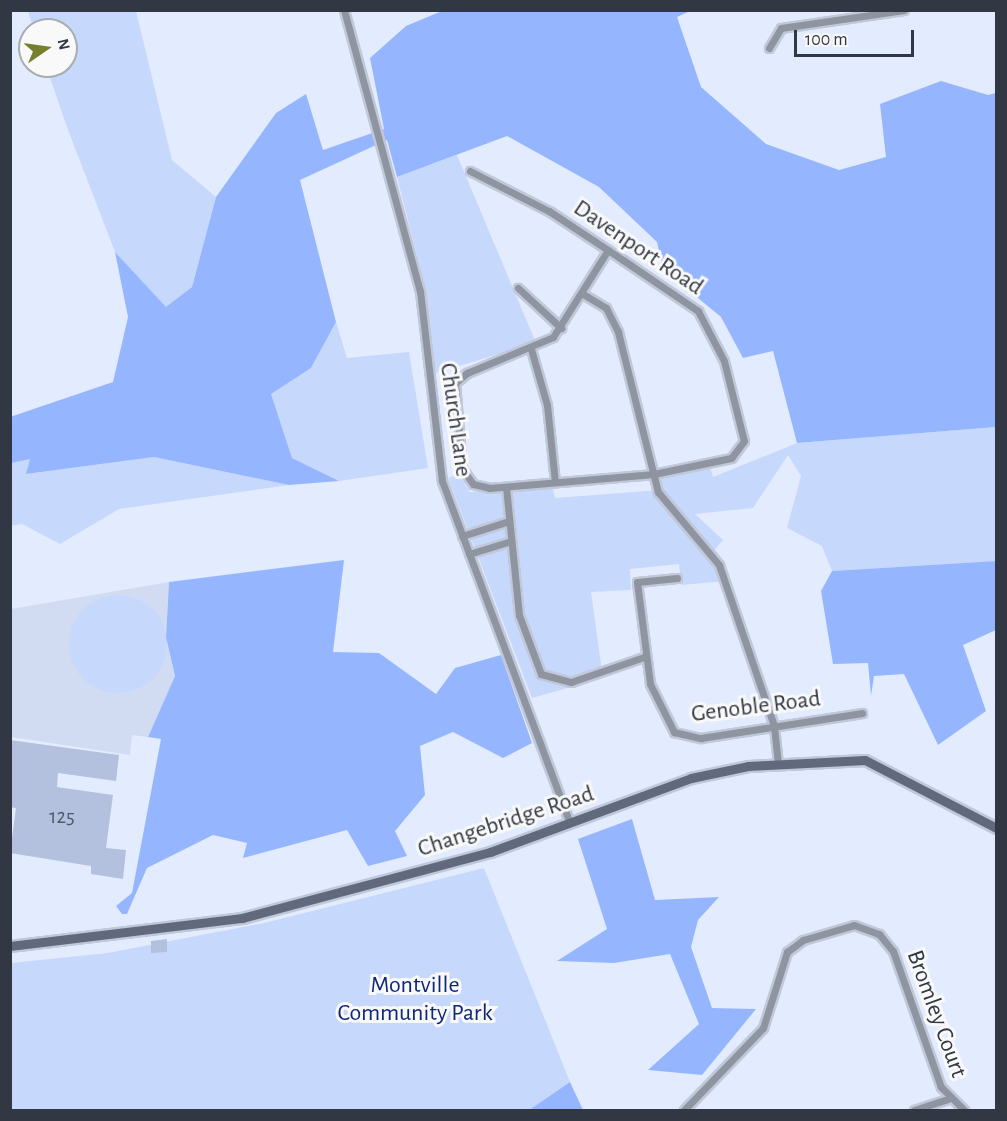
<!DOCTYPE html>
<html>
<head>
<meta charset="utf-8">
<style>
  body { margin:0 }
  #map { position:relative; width:1007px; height:1121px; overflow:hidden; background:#e3ecfe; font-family:"Alegreya Sans",sans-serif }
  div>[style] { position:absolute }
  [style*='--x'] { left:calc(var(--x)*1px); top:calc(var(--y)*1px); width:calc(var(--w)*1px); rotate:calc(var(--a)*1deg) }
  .built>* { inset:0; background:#d1dcf2 }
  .green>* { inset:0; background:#c7d8fd }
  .round { border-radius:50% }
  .forest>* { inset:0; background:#95b6ff }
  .building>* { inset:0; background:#b3c1de }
  .roads { filter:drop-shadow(2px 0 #c0c8d9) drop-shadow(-2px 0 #c0c8d9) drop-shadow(0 2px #c0c8d9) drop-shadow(0 -2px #c0c8d9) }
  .street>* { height:7px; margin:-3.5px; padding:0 3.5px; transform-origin:3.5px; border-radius:3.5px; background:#8e94a0 }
  .secondary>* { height:9px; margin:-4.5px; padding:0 4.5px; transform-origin:4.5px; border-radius:4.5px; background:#616a7c }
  span { translate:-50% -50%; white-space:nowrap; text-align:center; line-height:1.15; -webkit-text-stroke:6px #f9f9f9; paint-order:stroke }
  .number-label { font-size:21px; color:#525a6a }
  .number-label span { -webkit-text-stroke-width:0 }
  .street-label { font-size:24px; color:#323843 }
  .park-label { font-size:24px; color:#0e2878 }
  .frame { position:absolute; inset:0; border:12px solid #323843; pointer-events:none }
  .north { position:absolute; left:18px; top:18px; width:60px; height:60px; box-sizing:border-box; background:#f9f9f9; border:2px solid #a9acb0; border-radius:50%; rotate:77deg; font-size:16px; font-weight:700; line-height:24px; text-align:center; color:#323843 }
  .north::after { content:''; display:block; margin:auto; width:21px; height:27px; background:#767f2b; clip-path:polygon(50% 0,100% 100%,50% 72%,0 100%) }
  .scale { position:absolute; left:794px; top:30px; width:120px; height:27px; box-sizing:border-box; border:3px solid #323843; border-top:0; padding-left:8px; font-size:18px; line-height:21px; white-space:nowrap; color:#323843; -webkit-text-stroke:4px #f9f9f9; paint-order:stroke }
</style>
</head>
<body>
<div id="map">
  <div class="built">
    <i style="clip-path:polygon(169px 582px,166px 637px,175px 676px,148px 737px,132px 735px,130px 755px,11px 737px,11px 609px)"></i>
  </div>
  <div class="green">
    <i style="clip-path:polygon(28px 11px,136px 11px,172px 160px,216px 197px,192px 287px,166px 308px,115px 252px,68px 130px,46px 66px,66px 66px,66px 30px,34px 30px)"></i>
    <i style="clip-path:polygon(457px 155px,536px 343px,435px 373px,423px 280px,397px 177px)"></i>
    <i style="clip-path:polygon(336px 322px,347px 358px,409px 352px,428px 468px,339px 481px,292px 458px,270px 393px,311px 368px)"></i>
    <i style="clip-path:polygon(996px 427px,996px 561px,832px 571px,822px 546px,787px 528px,801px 476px,788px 455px,753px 508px,695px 514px,723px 540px,713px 552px,726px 581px,681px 585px,679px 564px,630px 569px,631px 590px,591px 592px,603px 678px,532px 698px,448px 478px,458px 474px,470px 492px,552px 485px,555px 498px,660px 490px,658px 473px,710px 466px,713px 477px,797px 443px)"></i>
    <i style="clip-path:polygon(154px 457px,289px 485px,119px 509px,60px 544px,22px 524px,11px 526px,10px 463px,30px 458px,27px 474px)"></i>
    <i class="round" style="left:69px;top:595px;width:98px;height:98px"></i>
    <i style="clip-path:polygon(484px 868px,570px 1082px,529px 1110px,11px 1110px,11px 963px,108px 953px,264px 923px)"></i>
  </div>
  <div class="forest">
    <i style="clip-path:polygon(442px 11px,690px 11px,677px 17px,701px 87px,766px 144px,839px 170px,886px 157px,880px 104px,941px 81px,988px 95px,996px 93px,996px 427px,797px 443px,773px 351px,743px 358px,721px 317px,663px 269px,657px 242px,599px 187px,507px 136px,397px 177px,387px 140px,300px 180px,336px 322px,311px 368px,271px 394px,292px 458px,339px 481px,289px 485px,154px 457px,26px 474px,30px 459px,11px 463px,10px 417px,113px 382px,128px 317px,115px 252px,166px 307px,192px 287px,216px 197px,276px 113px,306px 94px,323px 150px,384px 129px,370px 58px,406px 26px)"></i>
    <i style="clip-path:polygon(344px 560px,333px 652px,379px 653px,436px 694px,455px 668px,501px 655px,532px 743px,503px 758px,453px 732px,420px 746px,425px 795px,395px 831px,407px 856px,368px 866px,347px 830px,243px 858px,247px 843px,213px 835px,147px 868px,127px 914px,122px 914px,116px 906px,132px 893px,161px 739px,148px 737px,175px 676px,166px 637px,169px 582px)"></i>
    <i style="clip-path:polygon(996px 561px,996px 630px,963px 645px,986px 711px,938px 745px,904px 674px,874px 676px,871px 696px,868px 663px,833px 664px,821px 591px,832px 571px)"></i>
    <i style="clip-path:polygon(632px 819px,655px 900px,719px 897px,698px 920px,691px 947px,712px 1008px,756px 1009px,702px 1075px,648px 1070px,699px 1024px,670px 954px,614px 963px,557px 961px,607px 929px,578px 839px)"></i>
    <i style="clip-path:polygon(570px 1082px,583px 1110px,529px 1110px)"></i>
  </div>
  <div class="building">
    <i style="clip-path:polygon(10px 740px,119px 755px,116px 781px,58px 773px,57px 787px,113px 795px,106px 848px,126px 850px,123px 879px,91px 874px,91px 866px,10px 853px,16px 808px,10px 807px)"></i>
    <i style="clip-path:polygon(167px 939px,167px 952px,151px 953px,151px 941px)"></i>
  </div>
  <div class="roads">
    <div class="street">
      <i style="--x:344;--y:10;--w:291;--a:74.9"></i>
      <i style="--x:420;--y:291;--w:191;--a:83.4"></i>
      <i style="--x:442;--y:481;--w:365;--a:69.5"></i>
      <i style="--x:769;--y:48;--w:23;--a:-59"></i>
      <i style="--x:781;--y:28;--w:124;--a:-8.3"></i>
      <i style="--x:470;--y:171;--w:89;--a:26.9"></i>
      <i style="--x:549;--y:211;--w:89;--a:33.5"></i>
      <i style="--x:623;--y:260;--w:91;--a:34.2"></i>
      <i style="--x:698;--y:311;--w:56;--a:62.5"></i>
      <i style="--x:724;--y:361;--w:82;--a:76"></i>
      <i style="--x:744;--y:441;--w:21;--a:127"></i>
      <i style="--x:731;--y:458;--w:79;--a:168.3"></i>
      <i style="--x:654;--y:474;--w:165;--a:175.1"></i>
      <i style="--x:490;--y:488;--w:17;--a:-167"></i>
      <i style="--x:473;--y:484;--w:19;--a:-125"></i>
      <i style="--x:462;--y:468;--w:85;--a:-94.7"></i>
      <i style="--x:455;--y:383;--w:16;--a:-40"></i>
      <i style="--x:467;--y:373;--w:93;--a:-22.7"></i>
      <i style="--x:553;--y:337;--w:103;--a:-57.7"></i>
      <i style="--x:518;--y:288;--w:59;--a:42.9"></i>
      <i style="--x:583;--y:294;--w:27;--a:31"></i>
      <i style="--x:606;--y:308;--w:27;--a:63"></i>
      <i style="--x:618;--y:332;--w:165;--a:76"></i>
      <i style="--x:658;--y:492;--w:95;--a:50.1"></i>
      <i style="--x:719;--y:565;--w:170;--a:71.1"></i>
      <i style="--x:774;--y:726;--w:36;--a:84"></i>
      <i style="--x:531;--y:349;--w:58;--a:74.1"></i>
      <i style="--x:547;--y:405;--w:77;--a:84.1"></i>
      <i style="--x:506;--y:487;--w:129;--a:84.2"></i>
      <i style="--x:519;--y:615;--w:63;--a:69.6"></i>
      <i style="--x:541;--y:674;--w:31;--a:15"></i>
      <i style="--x:571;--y:682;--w:77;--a:-18.9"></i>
      <i style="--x:462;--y:536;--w:49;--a:-17.7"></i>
      <i style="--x:469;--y:554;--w:44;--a:-17.2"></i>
      <i style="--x:677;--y:578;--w:40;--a:174.3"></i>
      <i style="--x:637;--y:582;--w:103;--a:82.7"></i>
      <i style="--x:650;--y:684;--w:54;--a:63.4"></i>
      <i style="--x:674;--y:732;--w:28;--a:13"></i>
      <i style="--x:701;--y:738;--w:163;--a:-8.8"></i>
      <i style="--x:684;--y:1110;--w:114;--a:-46.1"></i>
      <i style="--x:763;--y:1028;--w:80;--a:-72.5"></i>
      <i style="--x:787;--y:952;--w:20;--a:-37"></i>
      <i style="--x:803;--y:940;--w:53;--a:-16.4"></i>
      <i style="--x:854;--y:925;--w:27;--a:20"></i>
      <i style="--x:879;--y:934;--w:22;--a:51"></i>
      <i style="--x:893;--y:951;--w:144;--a:70.6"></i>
      <i style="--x:941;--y:1087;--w:33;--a:45"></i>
      <i style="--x:914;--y:1110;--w:36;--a:-18"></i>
    </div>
    <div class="secondary">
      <i style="--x:10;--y:946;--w:234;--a:-6.9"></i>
      <i style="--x:242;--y:918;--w:257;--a:-14.9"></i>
      <i style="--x:490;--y:852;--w:214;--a:-20.2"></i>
      <i style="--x:691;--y:778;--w:58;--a:-11.9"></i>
      <i style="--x:748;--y:766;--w:117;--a:-2.9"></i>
      <i style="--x:865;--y:760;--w:148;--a:27.4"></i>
    </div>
  </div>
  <div class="number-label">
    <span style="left:62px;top:817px">125</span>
  </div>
  <div class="street-label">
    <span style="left:638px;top:248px;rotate:34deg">Davenport Road</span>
    <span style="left:455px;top:420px;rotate:82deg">Church Lane</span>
    <span style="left:756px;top:707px;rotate:-7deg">Genoble Road</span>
    <span style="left:506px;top:822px;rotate:-18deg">Changebridge Road</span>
    <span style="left:936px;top:1014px;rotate:70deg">Bromley Court</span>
  </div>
  <div class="park-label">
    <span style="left:415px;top:1000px">Montville<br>Community Park</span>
  </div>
  <div class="frame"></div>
  <div class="north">N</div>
  <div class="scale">100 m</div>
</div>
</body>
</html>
